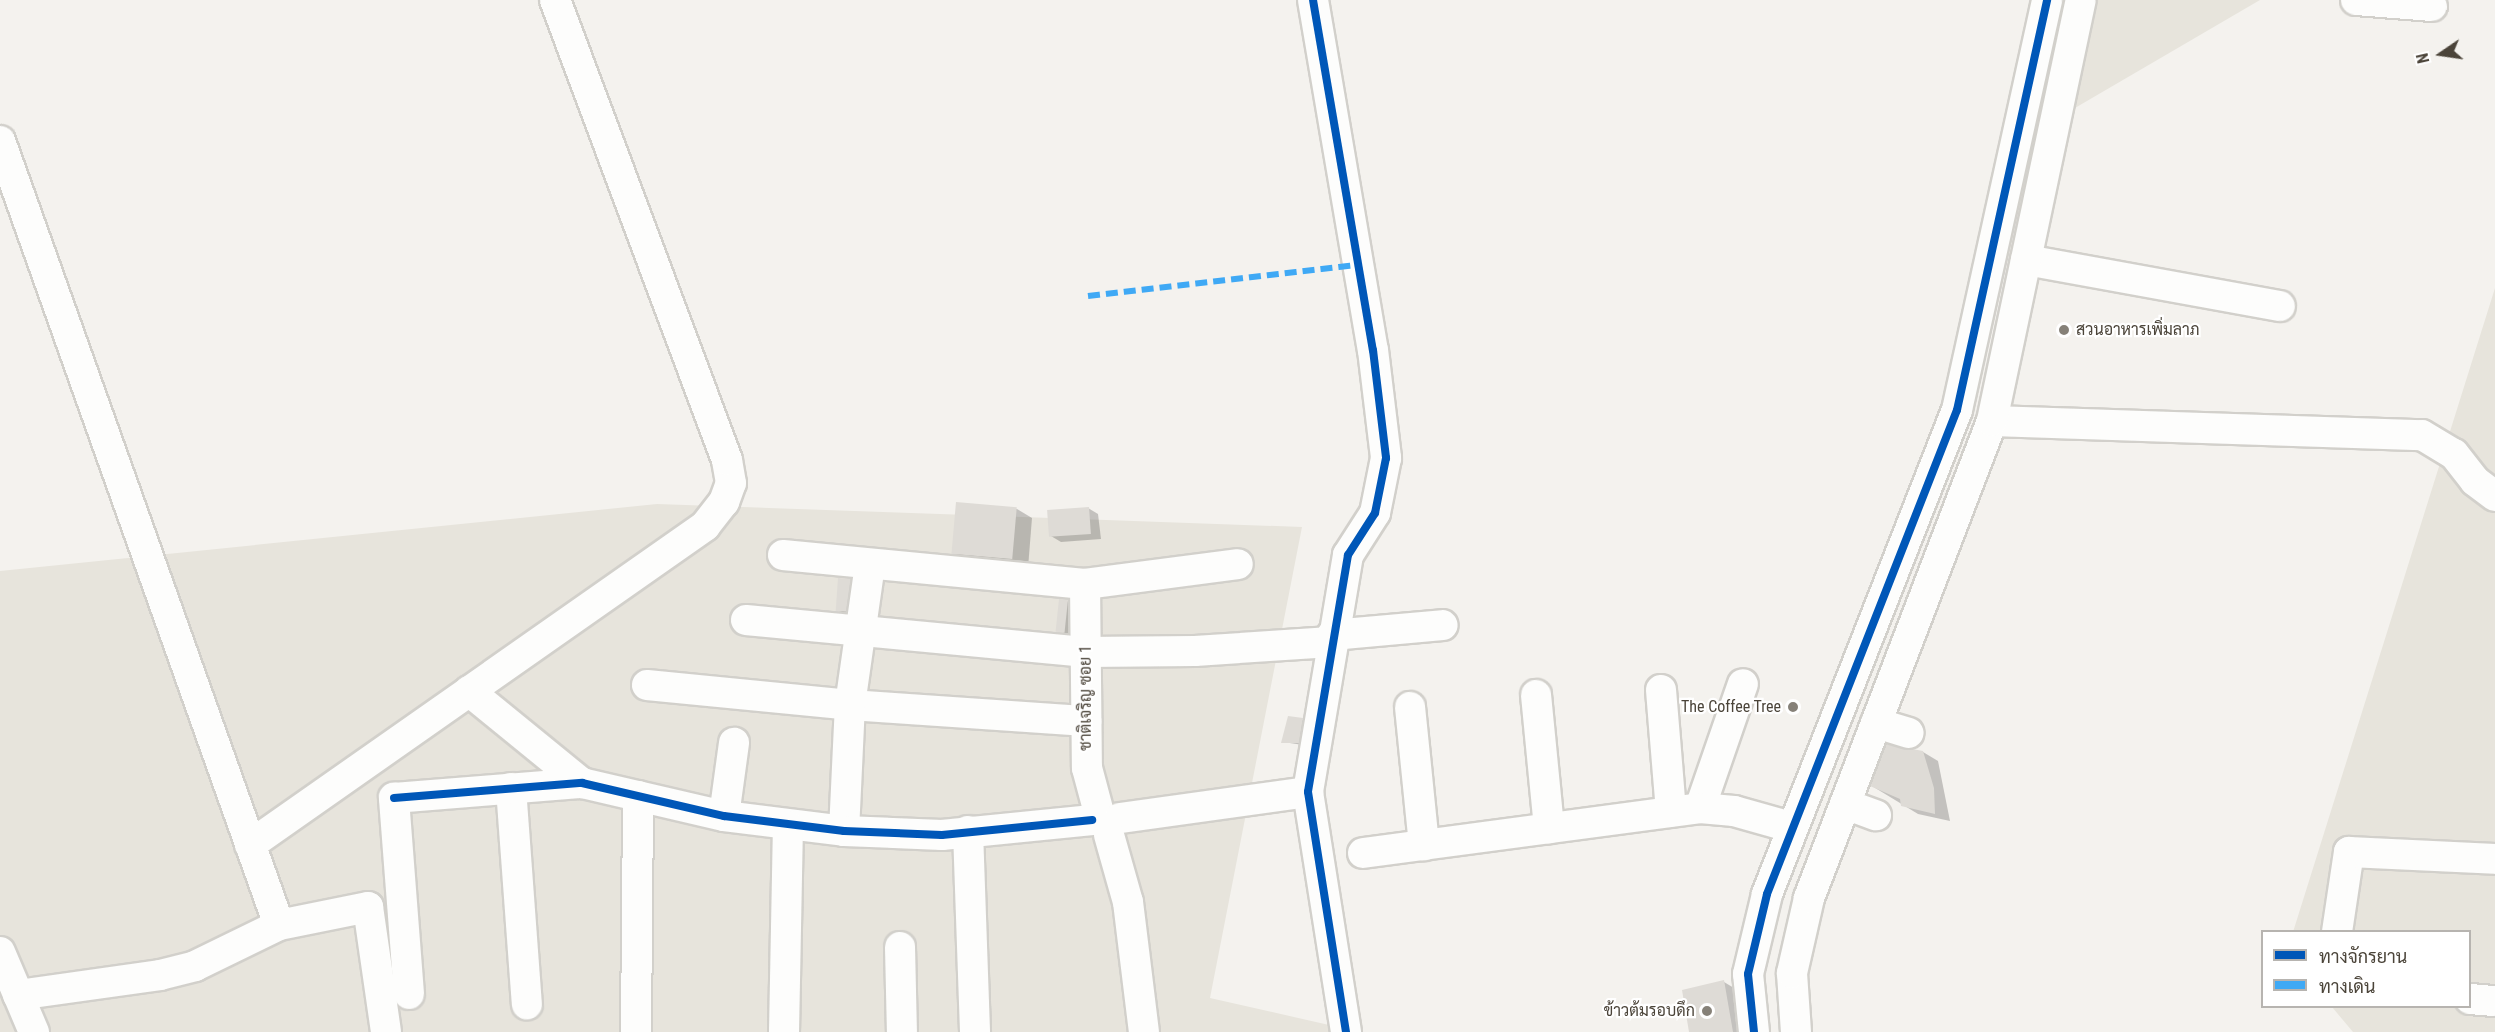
<!DOCTYPE html>
<html>
<head>
<meta charset="utf-8">
<style>
  body { margin:0 }
  #map { position:relative; width:2495px; height:1032px; overflow:hidden; background:#f4f2ee; font-family:"Roboto Condensed",Sarabun,sans-serif }
  div>[style] { position:absolute }
  [style*='--x'] { left:calc(var(--x)*1px); top:calc(var(--y)*1px); width:calc(var(--w)*1px); rotate:calc(var(--a)*1deg) }
  .residential>* { inset:0; background:#e7e4dc }
  .shadow>* { inset:0; background:#0003 }
  .building>* { inset:0; background:#dedbd6; transform-origin:0 0 }
  .roads { filter:drop-shadow(2px 0 #d2d0cb) drop-shadow(-2px 0 #d2d0cb) drop-shadow(0 2px #d2d0cb) drop-shadow(0 -2px #d2d0cb) }
  .minor>* { height:30px; margin:-15px; padding:0 15px; transform-origin:15px; border-radius:15px; background:#fdfdfc }
  .quiet>* { height:6px; margin-top:-3px; transform-origin:0; background:repeating-linear-gradient(90deg,#3fa9f5 0 12px,transparent 0 18px) }
  .cycleway>* { height:8px; margin:-4px; padding:0 4px; transform-origin:4px; border-radius:4px; background:#0057b8 }
  .dots>* { width:16px; height:16px; translate:-50% -50%; box-sizing:border-box; border:3px solid #fff; border-radius:50% }
  span { translate:-50% -50%; white-space:nowrap; text-align:center; line-height:1.15; -webkit-text-stroke:4.5px #fff; paint-order:stroke }
  .poi-label { font-size:16px; color:#4b4439 }
  .left { translate:0 -50%; text-align:left }
  .right { translate:-100% -50%; text-align:right }
  .street-label { font-size:16px; color:#4b4439 }
  .legend { position:absolute; left:2261px; top:930px; width:210px; height:78px; box-sizing:border-box; background:#fff; border:2px solid #b7b4b0; margin:0; padding:8px 10px; list-style:none; font-size:18px; color:#4b4439 }
  .legend li { display:flex; align-items:center; gap:12px; height:30px }
  .legend b { width:30px; border:2px solid #b7b4b0 }
  .north { position:absolute; left:2411px; top:24px; width:60px; height:60px; -webkit-text-stroke:4px #fff; paint-order:stroke; rotate:257deg; font-size:16px; font-weight:700; line-height:24px; text-align:center; color:#4b4439 }
  .north::after { content:''; display:block; margin:auto; width:21px; height:27px; background:#4b4439; clip-path:polygon(50% 0,100% 100%,50% 72%,0 100%) }
</style>
</head>
<body>
<div id="map">
  <div class="residential">
    <i style="clip-path:polygon(2039px 0,2260px 0,2051px 122px)"></i>
    <i style="clip-path:polygon(2495px 288px,2495px 1032px,2353px 1032px,2332px 1007px,2470px 1006px,2470px 932px,2293px 932px)"></i>
    <i style="clip-path:polygon(657px 504px,1302px 527px,1210px 998px,1360px 1032px,0 1032px,0 571px)"></i>
  </div>
  <div class="shadow">
    <i style="clip-path:polygon(957px 503px,1017px 509px,1032px 518px,1028px 568px,968px 562px,953px 553px)"></i>
    <i style="clip-path:polygon(1088px 508px,1098px 514px,1101px 539px,1061px 542px,1051px 536px)"></i>
    <i style="clip-path:polygon(850px 580px,860px 586px,856px 617px,836px 610px)"></i>
    <i style="clip-path:polygon(1067px 601px,1077px 607px,1071px 637px,1061px 631px)"></i>
    <i style="clip-path:polygon(1302px 720px,1307px 722px,1303px 745px,1283px 742px)"></i>
    <i style="clip-path:polygon(1923px 752px,1938px 761px,1950px 821px,1918px 814px,1872px 786px)"></i>
    <i style="clip-path:polygon(1724px 982px,1739px 991px,1746px 1032px,1690px 1032px)"></i>
  </div>
  <div class="building">
    <i style="left:956px;top:502px;width:61px;height:52px;rotate:5deg"></i>
    <i style="left:1089px;top:507px;width:27px;height:42px;rotate:86deg"></i>
    <i style="left:838px;top:578px;width:13px;height:33px;rotate:4deg"></i>
    <i style="left:1059px;top:599px;width:9px;height:33px;rotate:6deg"></i>
    <i style="clip-path:polygon(1288px 716px,1303px 718px,1299px 743px,1281px 743px)"></i>
    <i style="clip-path:polygon(1886px 744px,1923px 751px,1934px 788px,1935px 814px,1901px 806px,1900px 799px,1870px 786px)"></i>
    <i style="clip-path:polygon(1724px 980px,1733px 1032px,1689px 1032px,1682px 990px)"></i>
  </div>
  <div class="roads">
    <div class="minor">
      <i style="--x:1313;--y:0;--w:355;--a:80.3"></i>
      <i style="--x:1373;--y:350;--w:109;--a:83.1"></i>
      <i style="--x:1386;--y:458;--w:56;--a:101.3"></i>
      <i style="--x:1375;--y:513;--w:50;--a:122.7"></i>
      <i style="--x:1348;--y:555;--w:240;--a:99.6"></i>
      <i style="--x:1308;--y:792;--w:243;--a:81"></i>
      <i style="--x:2356;--y:0;--w:76;--a:4.5"></i>
      <i style="--x:0;--y:141;--w:832;--a:70.41"></i>
      <i style="--x:2026;--y:260;--w:258;--a:10.3"></i>
      <i style="--x:1992;--y:421;--w:430;--a:1.9"></i>
      <i style="--x:2422;--y:435;--w:37;--a:31"></i>
      <i style="--x:2454;--y:454;--w:34;--a:52"></i>
      <i style="--x:2475;--y:481;--w:25;--a:37"></i>
      <i style="--x:783;--y:555;--w:303;--a:5.5"></i>
      <i style="--x:1085;--y:584;--w:154;--a:-7.4"></i>
      <i style="--x:1085;--y:584;--w:184;--a:89.4"></i>
      <i style="--x:1087;--y:768;--w:42;--a:75"></i>
      <i style="--x:746;--y:620;--w:342;--a:5.4"></i>
      <i style="--x:1086;--y:652;--w:109;--a:-0.5"></i>
      <i style="--x:1195;--y:651;--w:136;--a:-3.8"></i>
      <i style="--x:1332;--y:635;--w:111;--a:-5.1"></i>
      <i style="--x:647;--y:685;--w:204;--a:5.6"></i>
      <i style="--x:850;--y:705;--w:237;--a:3.9"></i>
      <i style="--x:1661;--y:690;--w:122;--a:85.3"></i>
      <i style="--x:469;--y:691;--w:146;--a:39.2"></i>
      <i style="--x:1536;--y:695;--w:134;--a:84.4"></i>
      <i style="--x:1410;--y:707;--w:139;--a:84.2"></i>
      <i style="--x:1876;--y:723;--w:34;--a:17"></i>
      <i style="--x:511;--y:788;--w:217;--a:85.8"></i>
      <i style="--x:1845;--y:804;--w:33;--a:20"></i>
      <i style="--x:1700;--y:808;--w:131;--a:-70.9"></i>
      <i style="--x:724;--y:816;--w:74;--a:-82.2"></i>
      <i style="--x:1120;--y:818;--w:190;--a:-7.9"></i>
      <i style="--x:844;--y:831;--w:126;--a:-87.3"></i>
      <i style="--x:850;--y:705;--w:141;--a:-81.9"></i>
      <i style="--x:968;--y:831;--w:201;--a:88"></i>
      <i style="--x:1109;--y:835;--w:70;--a:74.2"></i>
      <i style="--x:1128;--y:902;--w:131;--a:83"></i>
      <i style="--x:250;--y:845;--w:556;--a:-35.03"></i>
      <i style="--x:705;--y:526;--w:31;--a:-52"></i>
      <i style="--x:724;--y:502;--w:20;--a:-70"></i>
      <i style="--x:731;--y:483;--w:23;--a:-100"></i>
      <i style="--x:727;--y:460;--w:491;--a:-110.5"></i>
      <i style="--x:1363;--y:853;--w:340;--a:-7.6"></i>
      <i style="--x:1700;--y:808;--w:34;--a:5"></i>
      <i style="--x:1734;--y:811;--w:59;--a:15.7"></i>
      <i style="--x:2337;--y:932;--w:81;--a:-81.5"></i>
      <i style="--x:2349;--y:852;--w:146;--a:2.7"></i>
      <i style="--x:900;--y:947;--w:85;--a:88.7"></i>
      <i style="--x:0;--y:952;--w:87;--a:67"></i>
      <i style="--x:409;--y:994;--w:197;--a:-94.4"></i>
      <i style="--x:394;--y:798;--w:189;--a:-4.6"></i>
      <i style="--x:582;--y:783;--w:146;--a:13.1"></i>
      <i style="--x:724;--y:816;--w:121;--a:7.1"></i>
      <i style="--x:844;--y:831;--w:98;--a:2.3"></i>
      <i style="--x:942;--y:835;--w:151;--a:-5.7"></i>
      <i style="--x:18;--y:995;--w:143;--a:-8"></i>
      <i style="--x:160;--y:975;--w:36;--a:-14"></i>
      <i style="--x:195;--y:966;--w:93;--a:-26"></i>
      <i style="--x:279;--y:925;--w:91;--a:-11.4"></i>
      <i style="--x:368;--y:907;--w:126;--a:81.8"></i>
      <i style="--x:2470;--y:999;--w:25;--a:5"></i>
      <i style="--x:636;--y:1032;--w:236;--a:-89.5"></i>
      <i style="--x:784;--y:1032;--w:206;--a:-88.9"></i>
      <i style="--x:1754;--y:1032;--w:58;--a:-95.9"></i>
      <i style="--x:1748;--y:974;--w:82;--a:-76.6"></i>
      <i style="--x:1767;--y:894;--w:520;--a:-68.57"></i>
      <i style="--x:1957;--y:410;--w:420;--a:-77.6"></i>
      <i style="--x:1796;--y:1032;--w:59;--a:-93.9"></i>
      <i style="--x:1792;--y:973;--w:77;--a:-77.2"></i>
      <i style="--x:1809;--y:898;--w:511;--a:-69.01"></i>
      <i style="--x:1992;--y:421;--w:430;--a:-78.1"></i>
    </div>
  </div>
  <div class="quiet">
    <i style="--x:1088;--y:296;--w:270;--a:-6.6"></i>
  </div>
  <div class="cycleway">
    <i style="--x:1313;--y:0;--w:355;--a:80.3"></i>
    <i style="--x:1373;--y:350;--w:109;--a:83.1"></i>
    <i style="--x:1386;--y:458;--w:56;--a:101.3"></i>
    <i style="--x:1375;--y:513;--w:50;--a:122.7"></i>
    <i style="--x:1348;--y:555;--w:240;--a:99.6"></i>
    <i style="--x:1308;--y:792;--w:243;--a:81"></i>
    <i style="--x:394;--y:798;--w:189;--a:-4.6"></i>
    <i style="--x:582;--y:783;--w:146;--a:13.1"></i>
    <i style="--x:724;--y:816;--w:121;--a:7.1"></i>
    <i style="--x:844;--y:831;--w:98;--a:2.3"></i>
    <i style="--x:942;--y:835;--w:151;--a:-5.7"></i>
    <i style="--x:1754;--y:1032;--w:58;--a:-95.9"></i>
    <i style="--x:1748;--y:974;--w:82;--a:-76.6"></i>
    <i style="--x:1767;--y:894;--w:520;--a:-68.57"></i>
    <i style="--x:1957;--y:410;--w:420;--a:-77.6"></i>
  </div>
  <div class="dots">
    <i style="left:2064px;top:330px;background:#868178"></i>
    <i style="left:1793px;top:707px;background:#868178"></i>
    <i style="left:1707px;top:1011px;background:#868178"></i>
  </div>
  <div class="poi-label">
    <span class="left" style="left:2076px;top:330px">สวนอาหารเพิ่มลาภ</span>
    <span class="right" style="left:1781px;top:707px">The Coffee Tree</span>
    <span class="right" style="left:1695px;top:1011px">ข้าวต้มรอบดึก</span>
  </div>
  <div class="street-label">
    <span style="left:1086px;top:698px;rotate:-90deg">ชาติเจริญ ซอย 1</span>
  </div>
  <ul class="legend">
  <li><b style="height:8px;background:#0057b8"></b>ทางจักรยาน</li>
  <li><b style="height:8px;background:#3fa9f5"></b>ทางเดิน</li>
  </ul>
  <div class="north">N</div>
</div>
</body>
</html>
